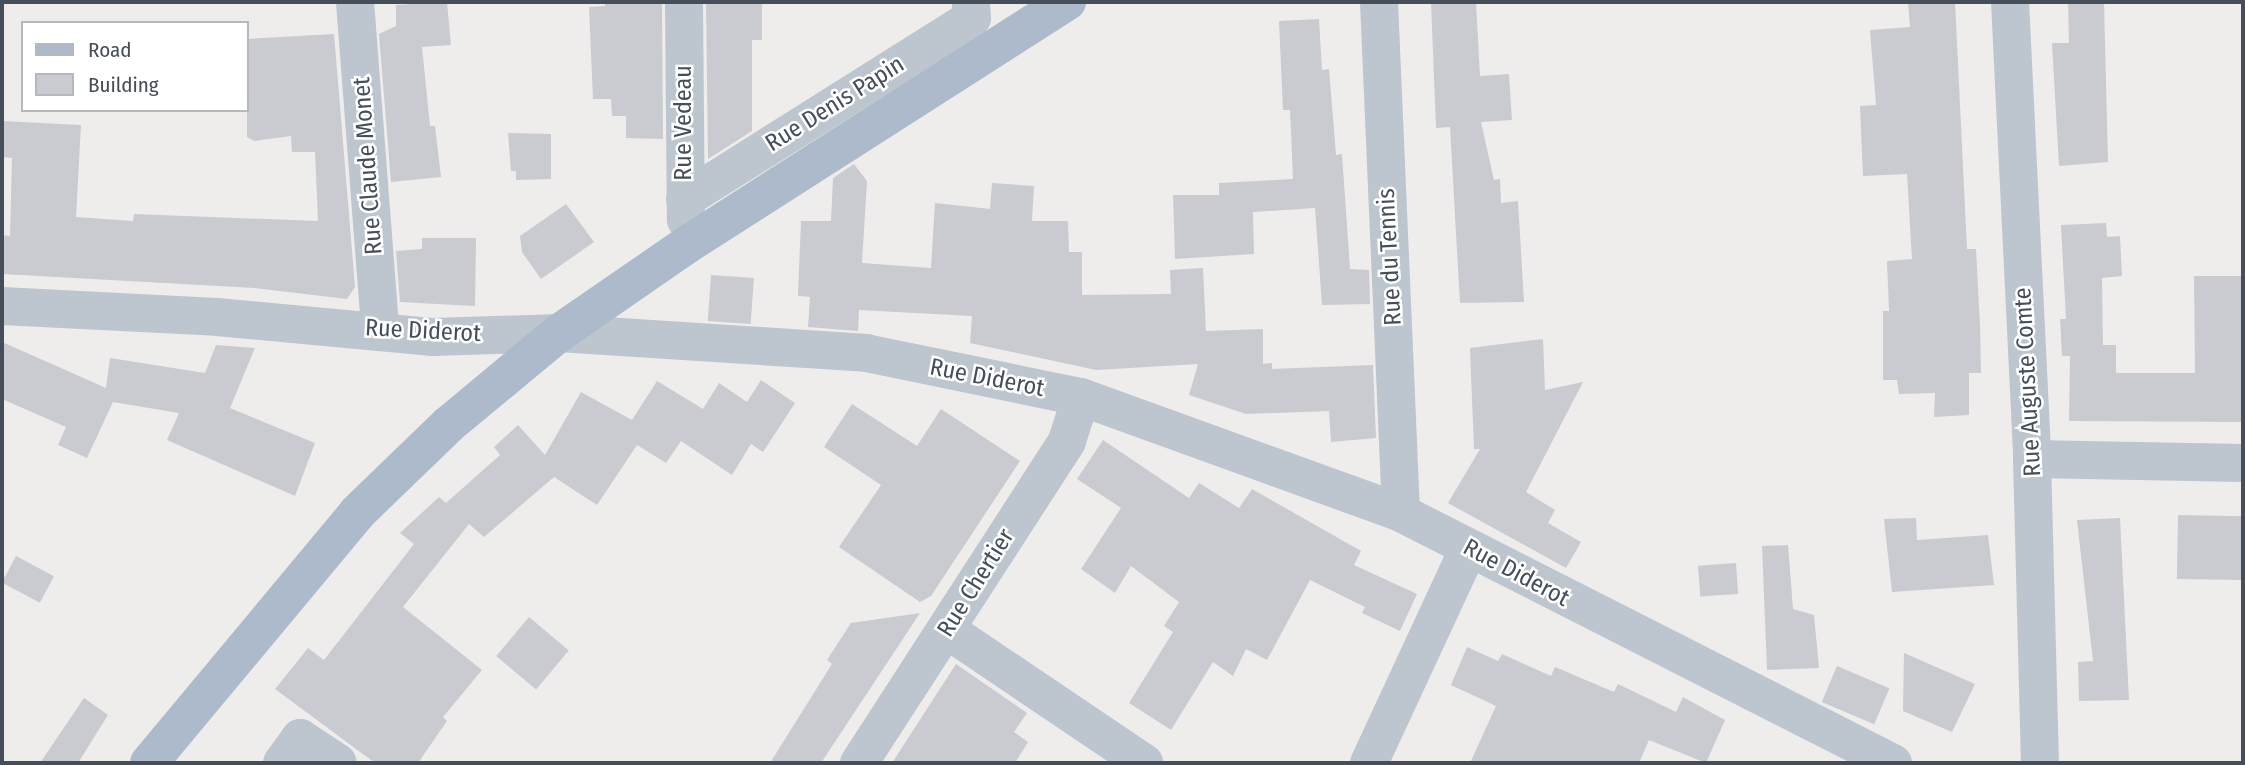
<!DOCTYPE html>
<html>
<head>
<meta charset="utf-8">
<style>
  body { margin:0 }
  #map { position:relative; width:2245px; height:765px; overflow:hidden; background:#efecec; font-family:"Fira Sans Condensed",sans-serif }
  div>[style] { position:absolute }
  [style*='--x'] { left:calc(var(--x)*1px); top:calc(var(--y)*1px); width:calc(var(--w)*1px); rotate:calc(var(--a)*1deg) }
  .building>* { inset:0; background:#c9cbd1; transform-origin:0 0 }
  .minor>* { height:38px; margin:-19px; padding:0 19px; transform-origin:19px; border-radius:19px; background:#bdc5ce }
  .primary>* { height:38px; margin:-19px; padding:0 19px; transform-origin:19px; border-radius:19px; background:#acbacb }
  span { translate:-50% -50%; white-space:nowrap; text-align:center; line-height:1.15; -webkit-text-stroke:5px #fff; paint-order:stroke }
  .street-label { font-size:24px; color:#454e59 }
  .frame { position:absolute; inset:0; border:4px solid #454e59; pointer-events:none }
  .legend { position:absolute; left:21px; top:21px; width:228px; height:91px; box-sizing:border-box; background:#fff; border:2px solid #b5b8bd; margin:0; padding:9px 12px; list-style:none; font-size:21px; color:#454e59 }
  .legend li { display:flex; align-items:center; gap:14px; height:35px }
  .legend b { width:35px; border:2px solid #b5b8bd }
</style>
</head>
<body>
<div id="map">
  <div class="building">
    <i style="clip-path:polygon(447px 2px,451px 45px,422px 47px,430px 126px,435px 126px,441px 177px,391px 182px,379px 34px,396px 26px,396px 5px)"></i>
    <i style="clip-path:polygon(605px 2px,662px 2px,663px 139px,626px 138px,626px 116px,612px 116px,611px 99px,593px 99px,589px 7px,605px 6px)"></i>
    <i style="clip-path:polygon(706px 2px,762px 2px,762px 40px,752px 40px,752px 131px,708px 159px)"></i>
    <i style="clip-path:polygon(1431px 2px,1476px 2px,1480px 76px,1509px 74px,1512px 120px,1481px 122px,1494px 180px,1500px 179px,1501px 203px,1518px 201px,1524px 302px,1460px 303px,1450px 127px,1436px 128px)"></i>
    <i style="clip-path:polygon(1908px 2px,1955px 2px,1967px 249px,1976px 249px,1980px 326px,1981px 373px,1969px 373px,1969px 415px,1934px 417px,1935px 393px,1899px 394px,1897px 380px,1883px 380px,1883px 311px,1889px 311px,1887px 261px,1912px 259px,1907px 174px,1863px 176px,1860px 106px,1876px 105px,1870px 30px,1910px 27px)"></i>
    <i style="clip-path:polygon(2068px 2px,2104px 2px,2108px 162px,2059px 166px,2052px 43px,2069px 43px)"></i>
    <i style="clip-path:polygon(1319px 19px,1322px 70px,1329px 69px,1336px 155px,1342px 154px,1350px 269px,1369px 270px,1370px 304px,1322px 305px,1315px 208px,1253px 212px,1254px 254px,1175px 259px,1173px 195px,1219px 195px,1219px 183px,1293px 179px,1290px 110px,1283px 110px,1279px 21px)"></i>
    <i style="clip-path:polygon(334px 34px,355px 287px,347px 299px,254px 288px,2px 274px,2px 235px,10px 236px,12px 158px,2px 157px,2px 121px,81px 125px,76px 217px,133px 221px,134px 214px,318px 221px,315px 152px,292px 152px,291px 136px,254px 141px,247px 137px,247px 39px)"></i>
    <i style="clip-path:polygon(508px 133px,551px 134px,551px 179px,516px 180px,516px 171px,511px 171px)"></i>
    <i style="clip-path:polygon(854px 164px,867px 181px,862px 263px,931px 268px,935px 203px,990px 209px,992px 183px,1034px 186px,1032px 221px,1068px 221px,1069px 252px,1082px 252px,1082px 295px,1171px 294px,1170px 270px,1203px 268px,1206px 331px,1263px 329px,1263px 364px,1272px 363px,1272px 369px,1373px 365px,1376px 438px,1331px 442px,1329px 411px,1246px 414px,1189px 395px,1198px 364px,1096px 370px,970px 343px,972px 316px,859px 310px,858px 331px,808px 327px,810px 297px,798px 296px,801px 221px,831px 221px,833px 178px)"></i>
    <i style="clip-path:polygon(566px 204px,594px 242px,541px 279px,522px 252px,520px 236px)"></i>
    <i style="clip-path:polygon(2106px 223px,2107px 237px,2120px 236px,2122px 276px,2102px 278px,2103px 345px,2116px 345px,2116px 373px,2195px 373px,2194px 276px,2243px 276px,2243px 422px,2069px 421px,2070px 356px,2062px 356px,2060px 319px,2066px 319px,2061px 225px)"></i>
    <i style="clip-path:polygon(422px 238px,476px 238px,475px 306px,400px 302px,396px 251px,422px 249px)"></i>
    <i style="left:711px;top:275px;width:43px;height:46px;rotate:4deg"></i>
    <i style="clip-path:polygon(1543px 339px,1545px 390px,1583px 382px,1526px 492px,1555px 510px,1548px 523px,1581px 542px,1566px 568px,1448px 503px,1480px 449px,1474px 449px,1470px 348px)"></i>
    <i style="clip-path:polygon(2px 342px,106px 388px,110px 358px,205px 373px,216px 345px,255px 348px,230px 408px,315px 443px,295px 496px,167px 440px,179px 413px,113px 402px,87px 458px,58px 445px,66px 427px,2px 399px)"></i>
    <i style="clip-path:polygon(761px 380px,795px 403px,763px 452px,751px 444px,732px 475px,681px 441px,666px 463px,637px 445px,597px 505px,554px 477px,484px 537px,469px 524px,403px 607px,482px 670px,443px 717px,447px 721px,418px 763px,375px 763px,275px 689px,308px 648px,324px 660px,414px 544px,400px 533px,439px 497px,446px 503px,500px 455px,494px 447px,518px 425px,545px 455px,581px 392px,632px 420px,657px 381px,703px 409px,719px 383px,747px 402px)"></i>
    <i style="clip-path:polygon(852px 404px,917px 446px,941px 409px,1020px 461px,931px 596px,920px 602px,839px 547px,881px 485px,824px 447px)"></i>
    <i style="clip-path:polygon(1103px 440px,1189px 498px,1199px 483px,1239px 508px,1252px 489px,1361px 551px,1354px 565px,1417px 594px,1400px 631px,1362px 613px,1365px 607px,1310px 580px,1267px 660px,1246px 649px,1233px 676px,1213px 662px,1171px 730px,1129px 703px,1173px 632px,1164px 626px,1179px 602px,1131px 566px,1115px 593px,1081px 569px,1121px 508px,1077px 479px)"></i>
    <i style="left:2178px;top:515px;width:65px;height:64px;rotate:1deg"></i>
    <i style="clip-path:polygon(1916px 518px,1917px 540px,1988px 535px,1994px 585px,1892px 592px,1884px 519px)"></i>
    <i style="clip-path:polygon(2120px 518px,2129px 700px,2079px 701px,2078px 662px,2093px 661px,2077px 520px)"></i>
    <i style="clip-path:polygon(1788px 545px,1793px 609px,1814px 615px,1819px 668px,1767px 670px,1762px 546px)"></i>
    <i style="left:16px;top:556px;width:43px;height:30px;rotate:28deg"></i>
    <i style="left:1736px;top:563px;width:31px;height:38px;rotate:86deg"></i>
    <i style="clip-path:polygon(920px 613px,821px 763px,770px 763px,832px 664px,827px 660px,851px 623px)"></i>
    <i style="left:529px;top:617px;width:52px;height:51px;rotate:40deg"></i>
    <i style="clip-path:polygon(1467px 647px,1498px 661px,1502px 654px,1551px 676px,1555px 667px,1614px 692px,1618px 684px,1676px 712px,1683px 697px,1725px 720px,1706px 763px,1649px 740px,1639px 763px,1470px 763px,1496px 706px,1451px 685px)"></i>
    <i style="clip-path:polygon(1904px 653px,1975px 684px,1952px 732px,1903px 711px)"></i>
    <i style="clip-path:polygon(956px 664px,1027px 713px,1014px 732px,1028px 742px,1015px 763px,892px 763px)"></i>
    <i style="left:1837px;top:666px;width:57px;height:39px;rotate:23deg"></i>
    <i style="clip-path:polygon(84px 698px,108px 715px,78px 763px,40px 763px)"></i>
  </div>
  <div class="minor">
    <i style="--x:355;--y:2;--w:328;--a:85.6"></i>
    <i style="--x:684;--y:2;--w:218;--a:89.5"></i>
    <i style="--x:1379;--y:2;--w:511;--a:87.53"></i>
    <i style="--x:2010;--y:2;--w:458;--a:87.2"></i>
    <i style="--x:2032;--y:459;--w:304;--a:88.5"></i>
    <i style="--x:685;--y:199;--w:339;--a:-32.2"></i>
    <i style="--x:972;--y:18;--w:16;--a:-94"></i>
    <i style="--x:2;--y:306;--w:215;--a:2.9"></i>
    <i style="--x:217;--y:317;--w:217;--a:5.3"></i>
    <i style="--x:433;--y:337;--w:126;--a:-1.8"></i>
    <i style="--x:559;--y:333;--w:308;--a:3.7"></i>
    <i style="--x:866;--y:353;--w:219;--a:11.6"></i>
    <i style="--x:1081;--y:397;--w:340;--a:19.9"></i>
    <i style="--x:1401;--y:513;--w:552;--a:26.94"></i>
    <i style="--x:2032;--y:459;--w:211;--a:1.1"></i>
    <i style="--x:947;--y:630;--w:238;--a:34"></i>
    <i style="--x:282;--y:763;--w:31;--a:-54"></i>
    <i style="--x:300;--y:738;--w:45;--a:33.3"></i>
    <i style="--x:859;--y:763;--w:383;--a:-57.1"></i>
    <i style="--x:1067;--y:441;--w:46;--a:-72.3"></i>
    <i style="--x:1369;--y:763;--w:237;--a:-65.1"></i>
  </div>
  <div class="primary">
    <i style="--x:149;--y:763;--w:325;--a:-50.2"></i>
    <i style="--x:357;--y:513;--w:127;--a:-44"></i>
    <i style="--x:448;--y:425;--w:144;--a:-39.7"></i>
    <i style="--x:559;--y:333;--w:157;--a:-34.6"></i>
    <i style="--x:688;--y:244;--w:450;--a:-32.6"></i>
  </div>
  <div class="street-label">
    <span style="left:835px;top:104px;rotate:-32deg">Rue Denis Papin</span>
    <span style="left:684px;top:123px;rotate:-90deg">Rue Vedeau</span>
    <span style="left:368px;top:166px;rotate:-94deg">Rue Claude Monet</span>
    <span style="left:1390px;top:257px;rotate:-93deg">Rue du Tennis</span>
    <span style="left:423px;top:331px;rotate:3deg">Rue Diderot</span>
    <span style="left:987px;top:378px;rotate:11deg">Rue Diderot</span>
    <span style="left:2028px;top:382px;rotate:-93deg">Rue Auguste Comte</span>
    <span style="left:1516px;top:573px;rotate:28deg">Rue Diderot</span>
    <span style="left:976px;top:583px;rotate:-58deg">Rue Chertier</span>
  </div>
  <div class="frame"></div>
  <ul class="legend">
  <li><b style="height:9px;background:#acbacb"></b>Road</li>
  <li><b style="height:19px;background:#c9cbd1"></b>Building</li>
  </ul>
</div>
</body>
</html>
